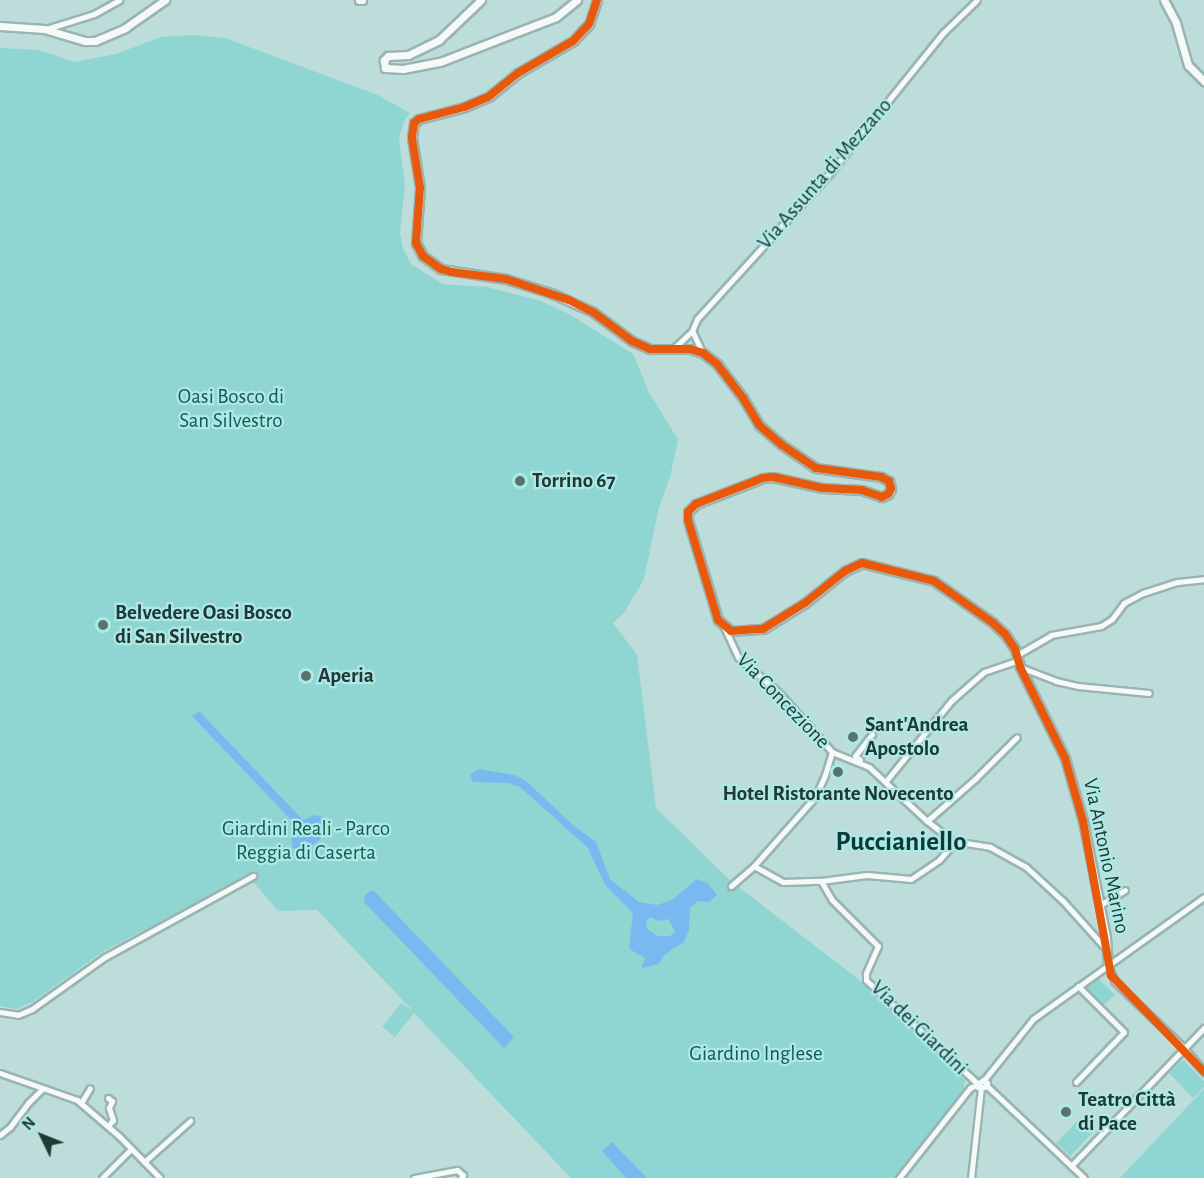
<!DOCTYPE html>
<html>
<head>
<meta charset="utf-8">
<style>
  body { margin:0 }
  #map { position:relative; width:1204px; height:1178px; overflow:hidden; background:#bcddda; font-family:"Alegreya Sans",sans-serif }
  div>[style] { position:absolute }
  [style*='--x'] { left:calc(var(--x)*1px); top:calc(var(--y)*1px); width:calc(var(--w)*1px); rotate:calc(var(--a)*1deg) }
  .green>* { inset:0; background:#8fd6d2; transform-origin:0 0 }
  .water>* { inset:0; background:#78b9ef }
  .roads { filter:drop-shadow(2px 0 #99b4b1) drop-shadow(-2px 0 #99b4b1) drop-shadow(0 2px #99b4b1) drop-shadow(0 -2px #99b4b1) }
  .minor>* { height:5px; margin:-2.5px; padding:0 2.5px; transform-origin:2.5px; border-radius:2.5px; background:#f5faf9 }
  .tertiary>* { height:7px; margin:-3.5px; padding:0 3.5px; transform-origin:3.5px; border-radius:3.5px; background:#f5faf9 }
  .cycleway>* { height:8px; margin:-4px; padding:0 4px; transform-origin:4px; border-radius:4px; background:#e8590c }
  .dots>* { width:16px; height:16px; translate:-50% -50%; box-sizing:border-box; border:3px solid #aeeae5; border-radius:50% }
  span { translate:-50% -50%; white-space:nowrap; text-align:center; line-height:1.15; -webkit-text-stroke:4.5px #aeeae5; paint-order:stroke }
  .street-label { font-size:21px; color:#203836 }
  .park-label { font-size:21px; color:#145b58 }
  .poi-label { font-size:21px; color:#203836; font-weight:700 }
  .left { translate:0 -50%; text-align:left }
  .district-label { font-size:27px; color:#0c3b39; font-weight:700 }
  .north { position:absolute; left:12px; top:1106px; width:60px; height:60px; -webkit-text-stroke:4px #aeeae5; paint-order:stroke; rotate:313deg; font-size:16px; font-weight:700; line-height:24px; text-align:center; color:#203836 }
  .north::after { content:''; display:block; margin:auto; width:21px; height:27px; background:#203836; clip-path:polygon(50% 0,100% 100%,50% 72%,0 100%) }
</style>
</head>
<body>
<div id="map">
  <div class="green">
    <i style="clip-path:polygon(193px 35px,225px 38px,378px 95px,410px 113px,404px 121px,399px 139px,405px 185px,400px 232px,403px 249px,411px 264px,443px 284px,487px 287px,541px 301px,569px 314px,633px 354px,649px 392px,678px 440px,670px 477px,659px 507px,644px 579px,624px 613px,613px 623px,637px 655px,656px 808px,731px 881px,858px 979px,965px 1080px,963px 1093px,897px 1178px,571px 1178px,414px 1013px,395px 1037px,382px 1027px,401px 1003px,413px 1011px,317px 910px,278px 911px,248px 876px,102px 952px,34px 1001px,17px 1009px,0 1006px,0 48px,39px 50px,75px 62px,116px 54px,161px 37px)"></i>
    <i style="clip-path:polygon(1097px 977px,1115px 995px,1104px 1005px,1084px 986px)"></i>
    <i style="clip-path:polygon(1183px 1060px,1204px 1081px,1204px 1087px,1193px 1098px,1169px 1073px)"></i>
    <i style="clip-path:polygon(1204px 1089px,1204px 1178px,1120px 1178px)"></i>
    <i style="left:1077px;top:1121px;width:19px;height:30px;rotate:43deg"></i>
  </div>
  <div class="water">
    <i style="clip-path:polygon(199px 711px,303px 820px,314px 815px,325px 818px,327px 829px,318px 842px,304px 850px,293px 848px,291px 837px,297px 826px,192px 716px)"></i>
    <i style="clip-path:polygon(evenodd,479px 769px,514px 775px,525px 780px,574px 826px,596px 842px,610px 879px,639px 902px,657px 905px,672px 900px,697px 879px,707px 883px,717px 895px,709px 902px,698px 901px,690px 908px,689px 930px,684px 942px,664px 955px,659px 964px,642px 968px,645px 958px,631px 950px,629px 946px,633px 913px,605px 885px,588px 848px,520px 787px,509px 783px,473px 782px,470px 775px,479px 769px,650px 917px,660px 921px,668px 919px,675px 931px,670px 936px,657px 936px,647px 929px,646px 922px,650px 917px)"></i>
    <i style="clip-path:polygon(373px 890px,514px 1037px,504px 1048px,364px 902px,365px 895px)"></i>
    <i style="clip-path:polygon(612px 1142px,646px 1177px,648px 1178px,626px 1178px,602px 1151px)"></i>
  </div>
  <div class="roads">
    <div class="minor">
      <i style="--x:46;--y:29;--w:50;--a:-17.4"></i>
      <i style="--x:94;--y:14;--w:29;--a:-29"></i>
      <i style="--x:674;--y:348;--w:25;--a:-43"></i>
      <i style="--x:702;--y:352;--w:23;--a:-115"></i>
      <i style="--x:692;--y:331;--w:13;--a:-67"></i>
      <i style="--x:697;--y:319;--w:197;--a:-47.7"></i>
      <i style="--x:830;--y:173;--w:180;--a:-51.1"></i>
      <i style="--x:943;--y:33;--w:47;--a:-44.1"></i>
      <i style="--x:724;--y:627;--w:33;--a:65"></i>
      <i style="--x:738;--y:657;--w:53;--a:41.2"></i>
      <i style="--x:778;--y:692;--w:81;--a:48"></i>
      <i style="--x:832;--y:752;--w:40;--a:22"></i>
      <i style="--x:869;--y:767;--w:79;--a:43"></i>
      <i style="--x:927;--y:821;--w:33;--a:38"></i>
      <i style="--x:953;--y:841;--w:37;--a:9"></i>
      <i style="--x:990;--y:847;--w:41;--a:29.1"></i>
      <i style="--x:1026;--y:867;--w:50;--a:42.6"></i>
      <i style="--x:1063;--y:901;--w:66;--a:48.1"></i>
      <i style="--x:1017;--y:655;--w:39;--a:-30"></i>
      <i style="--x:1051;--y:635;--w:51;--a:-10.2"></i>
      <i style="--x:1101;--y:626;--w:13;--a:-32"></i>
      <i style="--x:1112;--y:619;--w:20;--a:-53"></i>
      <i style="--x:1124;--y:603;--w:21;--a:-28"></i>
      <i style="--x:1143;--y:593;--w:36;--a:-18"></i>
      <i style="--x:1177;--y:582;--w:27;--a:-6"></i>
      <i style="--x:1020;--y:667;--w:39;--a:21"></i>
      <i style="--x:1056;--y:681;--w:23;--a:13"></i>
      <i style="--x:1078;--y:686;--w:71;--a:5.6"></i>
      <i style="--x:832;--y:752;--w:24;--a:107"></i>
      <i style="--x:825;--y:775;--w:24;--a:114"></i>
      <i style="--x:815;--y:797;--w:92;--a:131.5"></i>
      <i style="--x:754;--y:866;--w:33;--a:29"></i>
      <i style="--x:783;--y:882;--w:38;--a:-2"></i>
      <i style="--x:821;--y:881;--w:22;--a:60"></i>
      <i style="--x:832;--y:900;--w:65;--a:45"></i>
      <i style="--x:878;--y:946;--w:30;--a:114"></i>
      <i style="--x:866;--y:973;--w:7;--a:90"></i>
      <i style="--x:866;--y:980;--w:153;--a:42.9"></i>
      <i style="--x:978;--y:1084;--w:3;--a:90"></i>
      <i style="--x:978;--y:1087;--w:6;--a:0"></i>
      <i style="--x:984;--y:1087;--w:5;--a:-53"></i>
      <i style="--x:987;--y:1083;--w:5;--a:-143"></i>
      <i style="--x:983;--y:1080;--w:6;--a:141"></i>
      <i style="--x:978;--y:1084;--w:9;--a:153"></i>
      <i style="--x:970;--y:1088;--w:115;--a:128.3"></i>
      <i style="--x:860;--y:760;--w:6;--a:-141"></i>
      <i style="--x:855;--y:756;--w:28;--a:-52"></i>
      <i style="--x:886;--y:781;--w:103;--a:-50.9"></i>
      <i style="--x:951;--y:701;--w:44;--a:-41.3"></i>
      <i style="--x:984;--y:672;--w:36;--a:-19"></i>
      <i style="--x:927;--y:821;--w:64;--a:-41.2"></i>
      <i style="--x:975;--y:779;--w:59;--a:-45"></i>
      <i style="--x:821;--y:881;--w:46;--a:-7.4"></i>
      <i style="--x:867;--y:875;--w:44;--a:5.2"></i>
      <i style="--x:911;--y:879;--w:34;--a:-34"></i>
      <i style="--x:939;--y:860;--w:24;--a:-48"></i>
      <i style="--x:731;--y:886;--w:30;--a:-41"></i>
      <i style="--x:1100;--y:905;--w:29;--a:-31"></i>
      <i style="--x:1108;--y:965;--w:18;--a:68"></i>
      <i style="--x:1115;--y:982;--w:97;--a:43.7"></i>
      <i style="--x:1185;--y:1049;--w:30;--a:50"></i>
      <i style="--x:0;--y:1012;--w:18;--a:9"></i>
      <i style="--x:18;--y:1015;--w:15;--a:-23"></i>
      <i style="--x:32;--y:1009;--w:90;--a:-35.5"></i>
      <i style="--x:105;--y:957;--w:169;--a:-28.7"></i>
      <i style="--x:0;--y:1073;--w:82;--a:19.3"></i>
      <i style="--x:77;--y:1100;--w:57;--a:40.7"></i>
      <i style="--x:120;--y:1137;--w:57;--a:45.7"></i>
      <i style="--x:984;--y:1080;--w:78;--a:-51.2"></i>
      <i style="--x:1033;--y:1019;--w:210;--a:-35.5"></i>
      <i style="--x:1076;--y:1082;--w:69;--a:-46.2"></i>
      <i style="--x:1124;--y:1032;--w:65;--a:-135"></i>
      <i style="--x:986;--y:1085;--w:135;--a:43.5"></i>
      <i style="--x:108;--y:1098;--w:5;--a:37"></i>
      <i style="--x:112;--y:1101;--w:8;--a:113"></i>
      <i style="--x:109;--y:1108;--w:13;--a:72"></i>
      <i style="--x:113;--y:1120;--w:8;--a:130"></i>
      <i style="--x:81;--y:1103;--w:17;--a:-59"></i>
      <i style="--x:0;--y:1135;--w:13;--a:-39"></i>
      <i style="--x:10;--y:1127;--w:30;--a:-53"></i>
      <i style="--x:28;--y:1103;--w:21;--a:-45"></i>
      <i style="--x:144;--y:1162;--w:62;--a:-41.7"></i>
      <i style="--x:1071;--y:1166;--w:192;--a:-46.1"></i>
      <i style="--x:102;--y:1178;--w:41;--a:-45"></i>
      <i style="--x:414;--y:1178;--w:44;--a:-10.5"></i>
      <i style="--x:457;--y:1170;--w:8;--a:40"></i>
      <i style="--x:463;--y:1175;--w:4;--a:124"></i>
      <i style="--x:971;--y:1178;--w:91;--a:-83.7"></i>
    </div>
    <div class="tertiary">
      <i style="--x:359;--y:0;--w:3;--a:0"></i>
      <i style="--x:481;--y:0;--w:58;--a:136.4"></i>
      <i style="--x:439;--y:40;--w:34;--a:154"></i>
      <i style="--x:408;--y:55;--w:20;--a:177"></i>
      <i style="--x:388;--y:56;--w:6;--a:135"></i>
      <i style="--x:384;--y:60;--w:8;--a:83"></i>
      <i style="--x:385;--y:68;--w:18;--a:3"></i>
      <i style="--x:403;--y:69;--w:38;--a:-11"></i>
      <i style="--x:440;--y:62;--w:124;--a:-21.2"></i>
      <i style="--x:556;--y:17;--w:27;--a:-39"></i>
      <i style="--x:597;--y:0;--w:25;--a:108"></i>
      <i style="--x:589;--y:24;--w:23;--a:133"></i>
      <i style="--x:573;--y:41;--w:64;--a:149.8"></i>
      <i style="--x:518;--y:73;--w:38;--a:141"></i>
      <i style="--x:488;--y:97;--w:25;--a:157"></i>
      <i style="--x:465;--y:107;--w:48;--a:165.4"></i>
      <i style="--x:419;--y:119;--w:6;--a:141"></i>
      <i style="--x:414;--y:123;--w:15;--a:98"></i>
      <i style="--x:412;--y:138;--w:51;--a:80.9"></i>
      <i style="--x:420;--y:188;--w:55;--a:94.2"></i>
      <i style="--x:416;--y:243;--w:15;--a:62"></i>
      <i style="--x:423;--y:256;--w:22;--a:36"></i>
      <i style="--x:441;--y:269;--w:66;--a:8.7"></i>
      <i style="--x:506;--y:279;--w:47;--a:17.3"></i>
      <i style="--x:551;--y:293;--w:46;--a:24.3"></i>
      <i style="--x:593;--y:312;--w:49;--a:36.6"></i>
      <i style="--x:632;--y:341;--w:20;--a:24"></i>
      <i style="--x:650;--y:349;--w:40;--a:0"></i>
      <i style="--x:690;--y:349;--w:14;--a:17"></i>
      <i style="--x:703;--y:353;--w:18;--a:38"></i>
      <i style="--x:717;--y:364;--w:43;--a:52.6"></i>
      <i style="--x:743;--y:398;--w:31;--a:59"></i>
      <i style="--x:759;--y:425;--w:30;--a:41"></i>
      <i style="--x:782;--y:445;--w:41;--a:34.1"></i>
      <i style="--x:816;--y:468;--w:66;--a:7.9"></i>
      <i style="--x:881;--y:477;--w:9;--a:27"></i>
      <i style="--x:889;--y:481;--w:8;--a:76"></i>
      <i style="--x:891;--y:489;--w:6;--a:121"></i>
      <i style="--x:888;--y:494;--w:7;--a:153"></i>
      <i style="--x:882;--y:497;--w:21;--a:-161"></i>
      <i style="--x:862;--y:490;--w:40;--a:-177.1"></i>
      <i style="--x:822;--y:488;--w:50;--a:-167.3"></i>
      <i style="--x:773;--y:477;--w:10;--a:174"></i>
      <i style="--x:763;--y:478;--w:72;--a:158.8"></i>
      <i style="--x:696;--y:504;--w:11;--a:135"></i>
      <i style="--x:688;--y:512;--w:8;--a:90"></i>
      <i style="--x:688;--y:520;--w:104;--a:73.3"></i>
      <i style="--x:718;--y:620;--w:17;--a:40"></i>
      <i style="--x:731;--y:631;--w:32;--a:-4"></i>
      <i style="--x:763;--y:629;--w:49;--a:-31.8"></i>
      <i style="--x:805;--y:603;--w:51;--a:-38.7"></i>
      <i style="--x:845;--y:571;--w:19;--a:-25"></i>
      <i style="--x:862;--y:563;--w:74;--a:14"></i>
      <i style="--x:934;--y:581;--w:72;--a:35.4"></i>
      <i style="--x:993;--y:623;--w:16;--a:43"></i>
      <i style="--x:1005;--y:634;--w:18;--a:56"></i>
      <i style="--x:1015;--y:649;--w:19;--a:74"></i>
      <i style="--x:1020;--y:667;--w:102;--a:63.7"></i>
      <i style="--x:1065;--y:758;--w:66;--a:74.1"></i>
      <i style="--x:1083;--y:821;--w:118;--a:78.8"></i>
      <i style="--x:1106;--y:937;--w:28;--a:86"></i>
      <i style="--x:1164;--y:0;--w:26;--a:62"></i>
      <i style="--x:1176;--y:23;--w:44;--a:74.1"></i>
      <i style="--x:1188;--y:65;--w:23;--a:45"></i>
      <i style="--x:0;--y:26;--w:44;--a:3.9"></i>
      <i style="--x:44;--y:29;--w:43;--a:16.3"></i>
      <i style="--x:85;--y:41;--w:10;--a:0"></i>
      <i style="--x:95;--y:41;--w:33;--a:-23"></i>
      <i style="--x:125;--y:28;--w:49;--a:-35"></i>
    </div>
  </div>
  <div class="cycleway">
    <i style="--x:597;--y:0;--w:25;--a:108"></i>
    <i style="--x:589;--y:24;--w:23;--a:133"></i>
    <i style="--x:573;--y:41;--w:64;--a:149.8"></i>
    <i style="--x:518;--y:73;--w:38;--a:141"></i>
    <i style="--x:488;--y:97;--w:25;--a:157"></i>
    <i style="--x:465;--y:107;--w:48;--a:165.4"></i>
    <i style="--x:419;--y:119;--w:6;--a:141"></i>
    <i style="--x:414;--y:123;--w:15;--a:98"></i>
    <i style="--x:412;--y:138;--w:51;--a:80.9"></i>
    <i style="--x:420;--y:188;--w:55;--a:94.2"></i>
    <i style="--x:416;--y:243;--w:15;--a:62"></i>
    <i style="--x:423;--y:256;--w:22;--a:36"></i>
    <i style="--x:441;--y:269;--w:11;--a:15"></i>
    <i style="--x:452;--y:272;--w:54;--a:7.4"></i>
    <i style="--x:506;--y:279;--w:66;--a:18.4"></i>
    <i style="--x:569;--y:300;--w:27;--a:27"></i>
    <i style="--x:593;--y:312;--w:49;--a:36.6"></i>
    <i style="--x:632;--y:341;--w:20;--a:24"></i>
    <i style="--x:650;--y:349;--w:40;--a:0"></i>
    <i style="--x:690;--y:349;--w:14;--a:17"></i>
    <i style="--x:703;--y:353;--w:18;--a:38"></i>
    <i style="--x:717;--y:364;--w:43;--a:52.6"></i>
    <i style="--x:743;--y:398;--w:31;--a:59"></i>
    <i style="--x:759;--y:425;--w:30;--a:41"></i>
    <i style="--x:782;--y:445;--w:41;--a:34.1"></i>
    <i style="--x:816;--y:468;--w:66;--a:7.9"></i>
    <i style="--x:881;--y:477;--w:9;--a:27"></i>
    <i style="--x:889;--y:481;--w:8;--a:76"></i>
    <i style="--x:891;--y:489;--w:6;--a:121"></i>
    <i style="--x:888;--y:494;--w:7;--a:153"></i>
    <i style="--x:882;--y:497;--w:21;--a:-161"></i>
    <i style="--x:862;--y:490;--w:40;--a:-177.1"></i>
    <i style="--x:822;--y:488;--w:50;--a:-167.3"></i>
    <i style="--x:773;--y:477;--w:10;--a:174"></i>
    <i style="--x:763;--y:478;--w:72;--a:158.8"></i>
    <i style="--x:696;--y:504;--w:11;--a:135"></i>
    <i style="--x:688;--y:512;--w:8;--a:90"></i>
    <i style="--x:688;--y:520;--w:104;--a:73.3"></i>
    <i style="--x:718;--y:620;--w:17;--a:40"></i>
    <i style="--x:731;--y:631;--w:32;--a:-4"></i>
    <i style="--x:763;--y:629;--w:49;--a:-31.8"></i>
    <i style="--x:805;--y:603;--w:51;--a:-38.7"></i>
    <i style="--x:845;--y:571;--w:19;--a:-25"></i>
    <i style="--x:862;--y:563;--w:74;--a:14"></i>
    <i style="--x:934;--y:581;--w:72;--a:35.4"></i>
    <i style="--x:993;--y:623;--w:16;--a:43"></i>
    <i style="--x:1005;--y:634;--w:18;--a:56"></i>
    <i style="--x:1015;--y:649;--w:19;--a:74"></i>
    <i style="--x:1020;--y:667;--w:102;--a:63.7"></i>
    <i style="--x:1065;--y:758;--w:66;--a:74.1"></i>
    <i style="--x:1083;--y:821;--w:157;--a:79.7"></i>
    <i style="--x:1111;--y:975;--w:134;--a:46.2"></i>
  </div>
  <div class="dots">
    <i style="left:520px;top:481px;background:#57726f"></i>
    <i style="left:103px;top:625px;background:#57726f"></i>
    <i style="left:306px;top:676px;background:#57726f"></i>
    <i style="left:853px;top:737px;background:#57726f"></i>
    <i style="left:838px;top:772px;background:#57726f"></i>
    <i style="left:1066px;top:1112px;background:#57726f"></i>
  </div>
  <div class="street-label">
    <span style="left:825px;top:174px;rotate:-49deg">Via Assunta di Mezzano</span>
    <span style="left:783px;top:701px;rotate:46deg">Via Concezione</span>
    <span style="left:1106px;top:856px;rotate:78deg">Via Antonio Marino</span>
    <span style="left:919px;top:1028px;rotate:44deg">Via dei Giardini</span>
  </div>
  <div class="park-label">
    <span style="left:231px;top:409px">Oasi Bosco di<br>San Silvestro</span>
    <span style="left:306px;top:841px">Giardini Reali - Parco<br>Reggia di Caserta</span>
    <span style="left:756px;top:1054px">Giardino Inglese</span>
  </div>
  <div class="poi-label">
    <span class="left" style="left:532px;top:481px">Torrino 67</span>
    <span class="left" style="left:115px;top:625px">Belvedere Oasi Bosco<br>di San Silvestro</span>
    <span class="left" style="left:318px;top:676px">Aperia</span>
    <span class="left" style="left:865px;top:737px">Sant'Andrea<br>Apostolo</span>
    <span style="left:838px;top:794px">Hotel Ristorante Novecento</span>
    <span class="left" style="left:1078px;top:1112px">Teatro Città<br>di Pace</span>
  </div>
  <div class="district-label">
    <span style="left:901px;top:842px">Puccianiello</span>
  </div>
  <div class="north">N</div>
</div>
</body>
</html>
